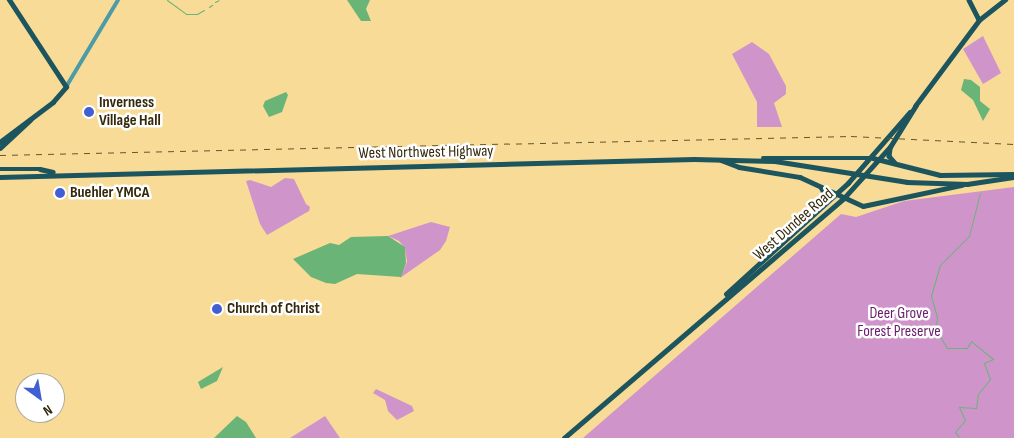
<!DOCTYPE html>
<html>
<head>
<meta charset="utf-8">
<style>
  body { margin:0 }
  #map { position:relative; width:1014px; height:438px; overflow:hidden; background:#f7db96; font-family:"Sofia Sans Condensed",sans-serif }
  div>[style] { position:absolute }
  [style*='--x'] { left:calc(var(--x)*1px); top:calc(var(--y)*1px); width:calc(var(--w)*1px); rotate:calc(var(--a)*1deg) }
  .green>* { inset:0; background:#cf95cb }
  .water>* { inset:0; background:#6bb478 }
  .stream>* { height:1px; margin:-0.5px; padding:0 0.5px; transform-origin:0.5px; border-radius:0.5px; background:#6bb478 }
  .minor>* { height:4px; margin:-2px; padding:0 2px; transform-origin:2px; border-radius:2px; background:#4c9ba7 }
  .major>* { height:4.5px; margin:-2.25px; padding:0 2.25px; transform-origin:2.25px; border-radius:2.25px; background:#1c555e }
  .rail>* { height:1px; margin-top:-0.5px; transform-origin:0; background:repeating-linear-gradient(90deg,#65552e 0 6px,transparent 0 12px) }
  .dots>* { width:14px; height:14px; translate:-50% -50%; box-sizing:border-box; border:2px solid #fff; border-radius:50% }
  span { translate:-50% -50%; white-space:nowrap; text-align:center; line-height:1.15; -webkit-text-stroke:5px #fff; paint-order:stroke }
  .poi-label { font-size:16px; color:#34290c; font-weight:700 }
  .left { translate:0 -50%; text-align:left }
  .street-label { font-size:16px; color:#34290c }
  .park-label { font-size:16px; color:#6a1b69 }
  .north { position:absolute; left:15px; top:373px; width:50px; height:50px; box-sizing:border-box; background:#fff; border:1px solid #aea99e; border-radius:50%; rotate:148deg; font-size:14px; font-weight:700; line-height:20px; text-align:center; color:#34290c }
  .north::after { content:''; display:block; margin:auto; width:18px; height:22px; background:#415fd2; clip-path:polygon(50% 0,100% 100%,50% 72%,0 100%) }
</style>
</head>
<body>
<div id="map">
  <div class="green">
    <i style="clip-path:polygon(983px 36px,1001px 73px,983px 84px,963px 49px)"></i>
    <i style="clip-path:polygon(752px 42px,769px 54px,786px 86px,786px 94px,774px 103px,782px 127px,757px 127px,757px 102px,732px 54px)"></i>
    <i style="clip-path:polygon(285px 178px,294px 179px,306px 204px,310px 207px,309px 211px,267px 235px,260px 224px,246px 181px,250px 180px,271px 187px)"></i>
    <i style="clip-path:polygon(1014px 187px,1014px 438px,583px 438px,841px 214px,856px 217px,904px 201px)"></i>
    <i style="clip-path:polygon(431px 222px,450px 227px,446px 241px,440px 250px,400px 278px,407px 262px,405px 248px,399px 241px,388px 236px)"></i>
    <i style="clip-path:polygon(376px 389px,412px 406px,414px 411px,397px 420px,388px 411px,385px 400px,373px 393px)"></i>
    <i style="clip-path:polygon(325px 416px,340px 438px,290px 438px)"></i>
  </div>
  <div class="water">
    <i style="clip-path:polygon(347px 0,370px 0,366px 9px,371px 21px,361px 21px)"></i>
    <i style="clip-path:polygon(964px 79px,971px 80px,980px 87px,980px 101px,990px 109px,983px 121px,973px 100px,961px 90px)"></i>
    <i style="clip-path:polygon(286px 92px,288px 95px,282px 112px,269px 117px,263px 106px,265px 101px)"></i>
    <i style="clip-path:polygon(388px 236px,405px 247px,406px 263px,401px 277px,357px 274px,335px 284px,326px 283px,311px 277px,293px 259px,330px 243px,339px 245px,351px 237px)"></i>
    <i style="clip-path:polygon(223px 367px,217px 381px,201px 389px,198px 382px)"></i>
    <i style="clip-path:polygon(237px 416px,246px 422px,256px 438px,214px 438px)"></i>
  </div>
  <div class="stream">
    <i style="--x:167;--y:0;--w:24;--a:36"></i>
    <i style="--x:186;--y:14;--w:11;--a:0"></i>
    <i style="--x:197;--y:14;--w:8;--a:-30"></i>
    <i style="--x:215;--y:2;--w:4;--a:-27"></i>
    <i style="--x:209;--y:7;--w:4;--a:-34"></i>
    <i style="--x:967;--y:438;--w:7;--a:180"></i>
    <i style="--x:960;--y:438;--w:8;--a:-130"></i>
    <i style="--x:955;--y:432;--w:16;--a:-50"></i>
    <i style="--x:965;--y:420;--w:14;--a:-115"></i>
    <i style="--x:959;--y:407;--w:17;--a:3"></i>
    <i style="--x:976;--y:408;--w:14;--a:-82"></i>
    <i style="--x:978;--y:394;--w:19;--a:-51"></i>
    <i style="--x:990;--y:379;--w:17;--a:-111"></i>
    <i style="--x:984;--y:363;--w:10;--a:-24"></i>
    <i style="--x:993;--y:359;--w:28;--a:-141"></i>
    <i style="--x:971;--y:341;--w:8;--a:120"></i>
    <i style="--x:967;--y:348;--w:20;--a:180"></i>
    <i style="--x:947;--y:348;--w:21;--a:-121"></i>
    <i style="--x:936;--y:330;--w:13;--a:-86"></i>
    <i style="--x:937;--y:317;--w:22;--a:-106"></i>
    <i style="--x:931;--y:296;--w:32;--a:-74"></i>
    <i style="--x:940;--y:265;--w:41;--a:-45"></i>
    <i style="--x:969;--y:236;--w:44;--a:-75.7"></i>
  </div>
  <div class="minor">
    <i style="--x:66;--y:87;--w:101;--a:-59.1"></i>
  </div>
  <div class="major">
    <i style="--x:969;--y:0;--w:22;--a:63"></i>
    <i style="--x:915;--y:106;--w:107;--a:-53.3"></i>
    <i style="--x:979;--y:20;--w:33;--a:-38"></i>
    <i style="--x:0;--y:142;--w:66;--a:-37"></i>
    <i style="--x:53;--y:102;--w:20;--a:-49"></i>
    <i style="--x:66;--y:87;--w:104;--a:-123.2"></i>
    <i style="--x:0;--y:148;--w:41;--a:-43"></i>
    <i style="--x:890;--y:149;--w:7;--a:98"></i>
    <i style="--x:889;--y:156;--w:9;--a:49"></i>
    <i style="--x:763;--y:158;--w:110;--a:0"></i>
    <i style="--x:873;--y:158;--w:69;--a:14.2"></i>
    <i style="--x:940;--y:175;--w:74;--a:-0.8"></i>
    <i style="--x:721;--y:160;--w:19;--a:21"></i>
    <i style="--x:739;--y:167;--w:62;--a:9.3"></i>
    <i style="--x:800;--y:177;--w:69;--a:24.7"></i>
    <i style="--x:863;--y:206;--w:101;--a:-12"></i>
    <i style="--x:0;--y:169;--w:40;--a:0"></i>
    <i style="--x:40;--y:169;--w:13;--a:13"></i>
    <i style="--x:0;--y:177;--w:694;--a:-1.49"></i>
    <i style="--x:694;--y:159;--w:81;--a:1.4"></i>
    <i style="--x:775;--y:161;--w:134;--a:9"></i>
    <i style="--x:907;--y:182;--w:60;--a:1.9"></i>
    <i style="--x:967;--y:184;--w:48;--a:-8.5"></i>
    <i style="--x:821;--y:187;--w:10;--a:61"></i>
    <i style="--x:826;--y:196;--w:6;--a:90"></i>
    <i style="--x:726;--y:294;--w:165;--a:-42.3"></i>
    <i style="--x:848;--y:183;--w:94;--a:-48.9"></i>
    <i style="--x:564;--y:438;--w:369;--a:-40.6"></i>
    <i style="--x:844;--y:198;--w:69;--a:-48"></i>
    <i style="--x:890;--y:147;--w:49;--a:-58.2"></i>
  </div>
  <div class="rail">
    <i style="--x:0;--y:155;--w:851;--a:-1.28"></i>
    <i style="--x:851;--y:136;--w:163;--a:2.8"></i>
  </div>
  <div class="dots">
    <i style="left:89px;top:112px;background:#415fd2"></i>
    <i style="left:60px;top:193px;background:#415fd2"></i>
    <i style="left:217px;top:309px;background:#415fd2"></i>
  </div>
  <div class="poi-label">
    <span class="left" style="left:99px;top:112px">Inverness<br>Village Hall</span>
    <span class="left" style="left:70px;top:193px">Buehler YMCA</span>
    <span class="left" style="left:227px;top:309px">Church of Christ</span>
  </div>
  <div class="street-label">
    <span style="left:426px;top:153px;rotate:-1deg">West Northwest Highway</span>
    <span style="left:794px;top:225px;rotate:-41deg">West Dundee Road</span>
  </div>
  <div class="park-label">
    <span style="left:899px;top:323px">Deer Grove<br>Forest Preserve</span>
  </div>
  <div class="north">N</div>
</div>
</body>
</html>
